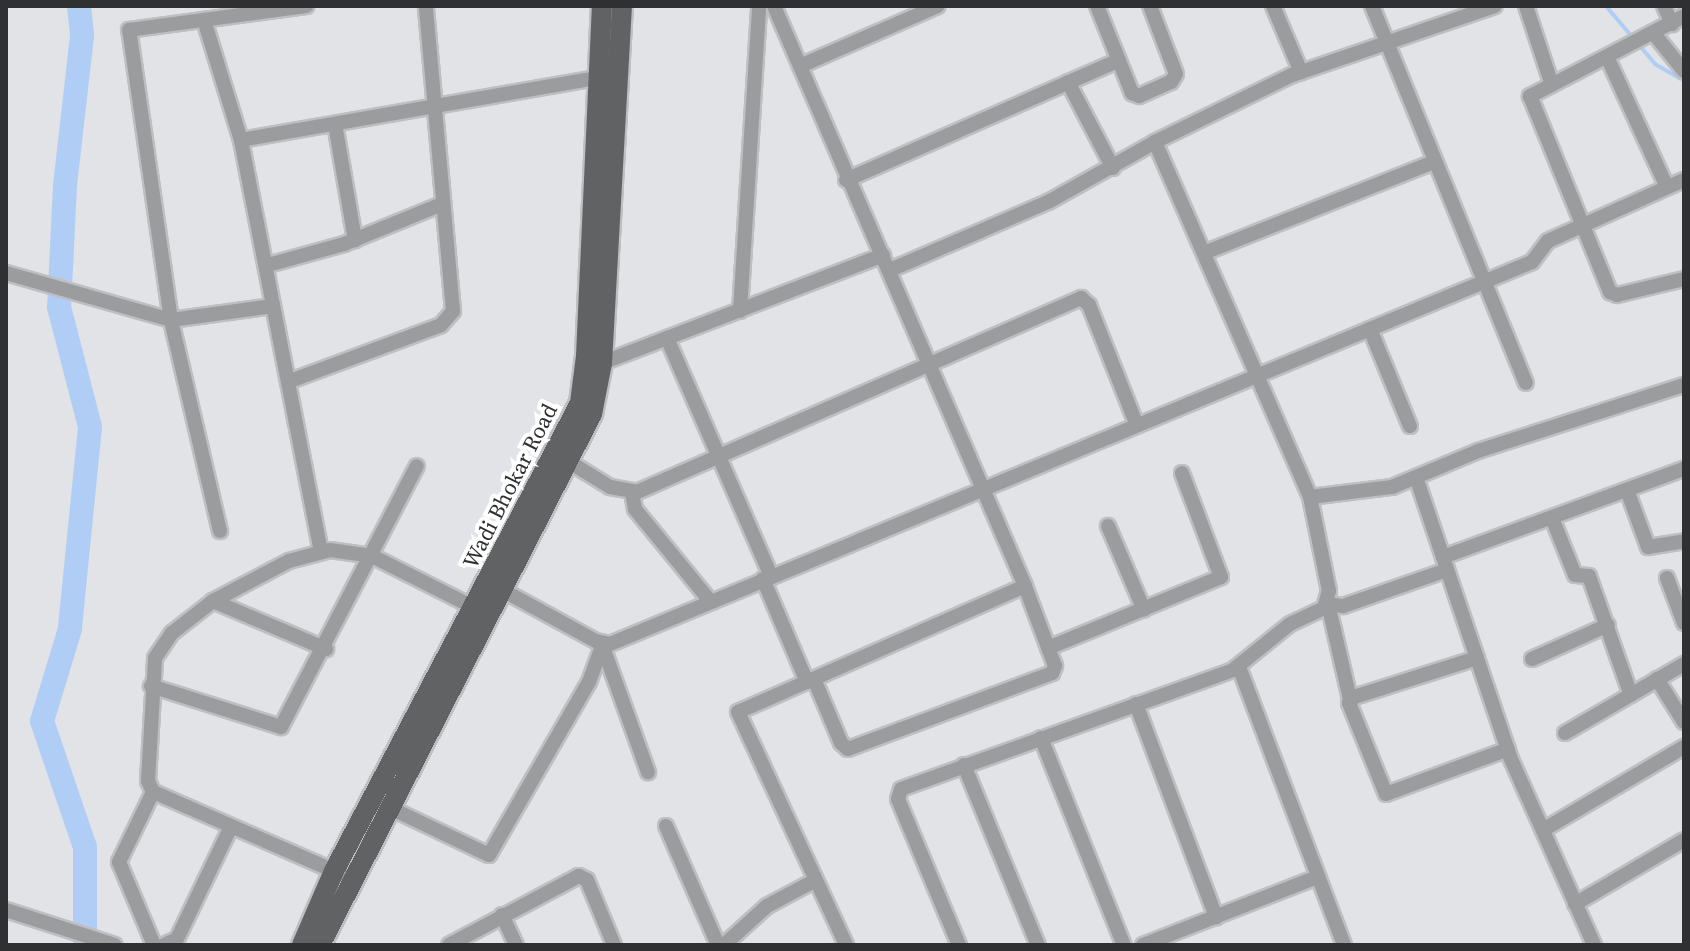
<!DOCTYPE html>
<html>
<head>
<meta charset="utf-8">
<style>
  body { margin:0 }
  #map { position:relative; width:1690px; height:951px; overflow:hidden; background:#e1e3e6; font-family:"Source Serif 4",serif }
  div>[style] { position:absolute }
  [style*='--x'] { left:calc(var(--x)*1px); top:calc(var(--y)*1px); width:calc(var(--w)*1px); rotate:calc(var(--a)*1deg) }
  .stream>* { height:4px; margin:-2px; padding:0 2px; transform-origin:2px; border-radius:2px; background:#b0cef5 }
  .river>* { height:24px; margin:-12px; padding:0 12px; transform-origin:12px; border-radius:12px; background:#b0cef5 }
  .roads { filter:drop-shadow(2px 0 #bdbfc2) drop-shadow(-2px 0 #bdbfc2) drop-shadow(0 2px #bdbfc2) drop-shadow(0 -2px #bdbfc2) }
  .street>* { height:14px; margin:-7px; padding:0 7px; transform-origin:7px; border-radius:7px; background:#9b9c9d }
  .primary>* { height:20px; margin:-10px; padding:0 10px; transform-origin:10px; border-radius:10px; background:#616264 }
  span { translate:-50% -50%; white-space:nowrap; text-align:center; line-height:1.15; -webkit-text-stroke:8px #fff; paint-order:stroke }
  .street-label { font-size:22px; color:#2f3031 }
  .frame { position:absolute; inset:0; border:8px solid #2f3031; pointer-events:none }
</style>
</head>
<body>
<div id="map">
  <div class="stream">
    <i style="--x:1606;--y:6;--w:76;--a:49.8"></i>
    <i style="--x:1655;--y:64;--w:34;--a:30"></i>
  </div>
  <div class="river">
    <i style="--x:79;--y:6;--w:30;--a:84"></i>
    <i style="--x:82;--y:36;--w:151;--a:96.5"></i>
    <i style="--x:65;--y:186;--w:121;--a:92.8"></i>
    <i style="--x:59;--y:307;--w:124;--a:75.5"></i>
    <i style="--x:90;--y:427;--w:203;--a:95.7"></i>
    <i style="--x:70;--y:629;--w:96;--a:106.9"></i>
    <i style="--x:42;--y:721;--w:133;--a:71.2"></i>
    <i style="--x:85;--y:847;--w:98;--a:90"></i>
  </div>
  <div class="roads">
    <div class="street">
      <i style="--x:774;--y:6;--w:632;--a:66.6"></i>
      <i style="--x:1025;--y:586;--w:313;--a:156.3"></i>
      <i style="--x:738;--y:712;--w:257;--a:65.1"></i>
      <i style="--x:1097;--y:6;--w:94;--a:68.1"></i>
      <i style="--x:1132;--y:93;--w:8;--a:23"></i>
      <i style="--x:1139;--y:96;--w:35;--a:-24"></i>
      <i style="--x:1171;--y:82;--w:9;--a:-58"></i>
      <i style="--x:1176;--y:74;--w:73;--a:-110.9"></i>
      <i style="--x:1273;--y:6;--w:72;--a:67"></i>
      <i style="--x:1372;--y:6;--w:407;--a:67.8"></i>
      <i style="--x:1526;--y:6;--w:83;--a:71.8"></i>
      <i style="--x:1664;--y:6;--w:20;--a:66"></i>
      <i style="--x:1684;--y:16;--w:174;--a:152.5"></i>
      <i style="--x:1530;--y:96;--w:212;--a:67.8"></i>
      <i style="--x:1610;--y:292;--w:8;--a:23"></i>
      <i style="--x:1617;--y:295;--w:69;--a:-13.4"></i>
      <i style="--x:204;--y:20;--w:126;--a:72.9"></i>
      <i style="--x:1655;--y:35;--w:46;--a:51.1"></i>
      <i style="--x:1608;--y:59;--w:139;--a:65.3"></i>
      <i style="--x:800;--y:66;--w:150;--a:-23.5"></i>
      <i style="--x:1068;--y:82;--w:97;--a:62.4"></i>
      <i style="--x:335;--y:124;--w:118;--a:80.2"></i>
      <i style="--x:1155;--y:142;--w:387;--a:66.4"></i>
      <i style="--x:1310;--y:497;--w:83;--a:-7"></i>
      <i style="--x:1392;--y:487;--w:93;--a:-22.7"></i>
      <i style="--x:1478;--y:451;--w:216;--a:-17.8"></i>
      <i style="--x:846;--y:180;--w:298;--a:-23.7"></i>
      <i style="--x:1204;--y:253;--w:247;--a:-21.6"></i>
      <i style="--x:268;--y:265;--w:79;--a:-15.4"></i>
      <i style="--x:344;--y:244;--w:106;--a:-22.2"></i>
      <i style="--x:890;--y:270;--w:174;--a:-23.3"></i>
      <i style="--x:1050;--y:201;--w:120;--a:-29.3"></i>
      <i style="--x:1155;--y:142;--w:153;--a:-26.1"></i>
      <i style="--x:1292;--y:75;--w:214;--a:-18.8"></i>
      <i style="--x:6;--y:273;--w:172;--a:15.9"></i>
      <i style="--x:171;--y:320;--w:103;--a:-7.8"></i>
      <i style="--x:740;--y:311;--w:306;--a:-86.4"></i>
      <i style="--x:1370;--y:329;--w:105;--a:67.6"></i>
      <i style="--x:667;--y:338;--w:260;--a:66.4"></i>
      <i style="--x:602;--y:363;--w:301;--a:-21"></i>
      <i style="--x:290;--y:381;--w:161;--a:-20.3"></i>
      <i style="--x:441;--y:325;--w:18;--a:-49"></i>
      <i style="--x:453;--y:311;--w:306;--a:-95.1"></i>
      <i style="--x:563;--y:458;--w:55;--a:31.7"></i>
      <i style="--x:610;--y:487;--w:27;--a:10"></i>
      <i style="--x:637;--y:492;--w:485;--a:-23.6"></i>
      <i style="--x:1081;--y:298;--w:11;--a:41"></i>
      <i style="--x:1089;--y:305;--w:127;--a:68.3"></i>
      <i style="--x:1416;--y:477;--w:295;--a:71.4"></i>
      <i style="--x:1510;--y:757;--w:206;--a:65.9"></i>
      <i style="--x:1627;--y:490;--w:61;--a:69.8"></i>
      <i style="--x:1648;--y:547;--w:36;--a:-9"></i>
      <i style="--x:632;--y:493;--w:16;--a:79"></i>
      <i style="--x:635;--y:509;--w:119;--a:50.8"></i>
      <i style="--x:1552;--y:518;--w:61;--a:68"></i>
      <i style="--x:1575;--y:575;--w:14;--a:4"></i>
      <i style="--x:1589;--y:576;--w:126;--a:70.6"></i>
      <i style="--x:1108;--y:526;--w:91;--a:66.8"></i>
      <i style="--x:220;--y:531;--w:217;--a:-103.1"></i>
      <i style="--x:171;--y:320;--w:293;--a:-98.2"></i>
      <i style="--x:129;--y:30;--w:179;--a:-7.7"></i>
      <i style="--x:321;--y:552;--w:420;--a:-101"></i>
      <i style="--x:241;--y:140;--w:372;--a:-9.9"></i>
      <i style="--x:1443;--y:557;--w:257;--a:-20.1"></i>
      <i style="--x:1667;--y:578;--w:48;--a:69.3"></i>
      <i style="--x:763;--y:579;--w:112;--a:66.9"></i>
      <i style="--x:495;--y:586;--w:115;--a:28.6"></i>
      <i style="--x:596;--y:641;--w:14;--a:12"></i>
      <i style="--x:610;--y:644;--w:998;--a:-22.51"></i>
      <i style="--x:1532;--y:262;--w:26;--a:-53"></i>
      <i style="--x:1548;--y:241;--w:149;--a:-24.2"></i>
      <i style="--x:213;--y:601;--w:123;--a:23"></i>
      <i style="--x:1048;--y:648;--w:187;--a:-22.3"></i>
      <i style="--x:1221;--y:577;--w:111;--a:-110.6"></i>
      <i style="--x:604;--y:650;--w:130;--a:70.2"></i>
      <i style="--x:1477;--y:658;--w:129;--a:162.4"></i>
      <i style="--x:1354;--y:697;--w:8;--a:130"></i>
      <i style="--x:1349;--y:703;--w:98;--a:67.9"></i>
      <i style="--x:1386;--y:794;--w:130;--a:-20.2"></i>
      <i style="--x:1532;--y:659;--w:83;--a:-24.1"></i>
      <i style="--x:1239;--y:667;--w:297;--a:69.3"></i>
      <i style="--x:814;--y:679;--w:69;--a:67.1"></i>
      <i style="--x:841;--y:743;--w:9;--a:41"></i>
      <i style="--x:848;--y:749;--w:218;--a:-20.4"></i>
      <i style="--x:1052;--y:673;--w:8;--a:-67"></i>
      <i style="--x:1055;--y:666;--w:85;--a:-110.6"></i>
      <i style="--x:1657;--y:679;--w:51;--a:57.9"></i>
      <i style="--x:151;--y:686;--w:136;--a:17.5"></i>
      <i style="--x:281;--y:727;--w:294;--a:-62.5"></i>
      <i style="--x:1350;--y:699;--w:98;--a:-103"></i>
      <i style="--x:1328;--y:604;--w:15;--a:8"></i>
      <i style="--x:1343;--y:606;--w:110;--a:-19.1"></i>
      <i style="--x:1136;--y:704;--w:228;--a:69.4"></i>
      <i style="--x:1565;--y:733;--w:138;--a:-30.1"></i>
      <i style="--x:1041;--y:738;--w:223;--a:68.2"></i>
      <i style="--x:964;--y:765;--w:195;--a:67.7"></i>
      <i style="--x:153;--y:792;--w:78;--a:115.9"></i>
      <i style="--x:119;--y:862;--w:90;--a:67.1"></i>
      <i style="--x:384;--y:805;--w:116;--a:25.5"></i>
      <i style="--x:489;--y:855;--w:200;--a:-60"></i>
      <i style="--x:589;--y:682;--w:40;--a:-69.8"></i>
      <i style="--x:666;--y:826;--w:130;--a:66.4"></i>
      <i style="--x:1543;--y:830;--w:164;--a:-30.5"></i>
      <i style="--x:341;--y:874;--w:205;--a:-156.4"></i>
      <i style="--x:153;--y:792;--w:12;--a:-114"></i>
      <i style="--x:148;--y:781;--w:123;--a:-86.7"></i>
      <i style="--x:155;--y:658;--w:30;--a:-56"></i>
      <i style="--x:172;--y:633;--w:52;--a:-38"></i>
      <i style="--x:213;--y:601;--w:86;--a:-27.8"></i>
      <i style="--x:289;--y:561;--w:42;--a:-15"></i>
      <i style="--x:330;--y:550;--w:42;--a:8.1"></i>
      <i style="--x:372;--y:556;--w:122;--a:26.8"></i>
      <i style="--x:1575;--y:904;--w:126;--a:-30.4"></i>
      <i style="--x:6;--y:910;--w:114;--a:17.8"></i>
      <i style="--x:502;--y:915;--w:33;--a:65"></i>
      <i style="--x:164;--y:945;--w:14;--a:-25"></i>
      <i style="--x:177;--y:939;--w:122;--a:-64.3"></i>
      <i style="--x:449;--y:945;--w:147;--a:-28"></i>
      <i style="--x:579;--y:876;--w:9;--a:27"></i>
      <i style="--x:587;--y:880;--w:70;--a:67.4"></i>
      <i style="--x:724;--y:945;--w:58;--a:-42.2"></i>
      <i style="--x:767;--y:906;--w:55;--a:-28"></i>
      <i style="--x:959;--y:945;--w:158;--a:-112.7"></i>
      <i style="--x:898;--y:799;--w:10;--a:-73"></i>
      <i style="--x:901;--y:789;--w:353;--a:-19.7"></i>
      <i style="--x:1233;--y:670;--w:73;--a:-38.9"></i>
      <i style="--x:1290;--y:624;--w:38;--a:-25"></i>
      <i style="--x:1324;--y:608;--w:18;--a:-74"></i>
      <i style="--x:1329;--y:591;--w:96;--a:-101.4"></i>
      <i style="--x:1143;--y:945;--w:185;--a:-21.3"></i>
    </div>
    <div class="primary">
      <i style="--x:302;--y:945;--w:81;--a:-66.6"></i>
      <i style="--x:334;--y:871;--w:529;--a:-62.27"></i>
      <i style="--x:580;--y:403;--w:47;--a:-82.7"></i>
      <i style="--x:586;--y:356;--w:350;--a:-87.4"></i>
      <i style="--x:320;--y:945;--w:597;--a:-62.88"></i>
      <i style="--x:592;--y:414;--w:52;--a:-78.9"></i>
      <i style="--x:602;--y:363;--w:358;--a:-86.8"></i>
    </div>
  </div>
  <div class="street-label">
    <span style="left:510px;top:486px;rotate:-63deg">Wadi Bhokar Road</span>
  </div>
  <div class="frame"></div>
</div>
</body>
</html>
